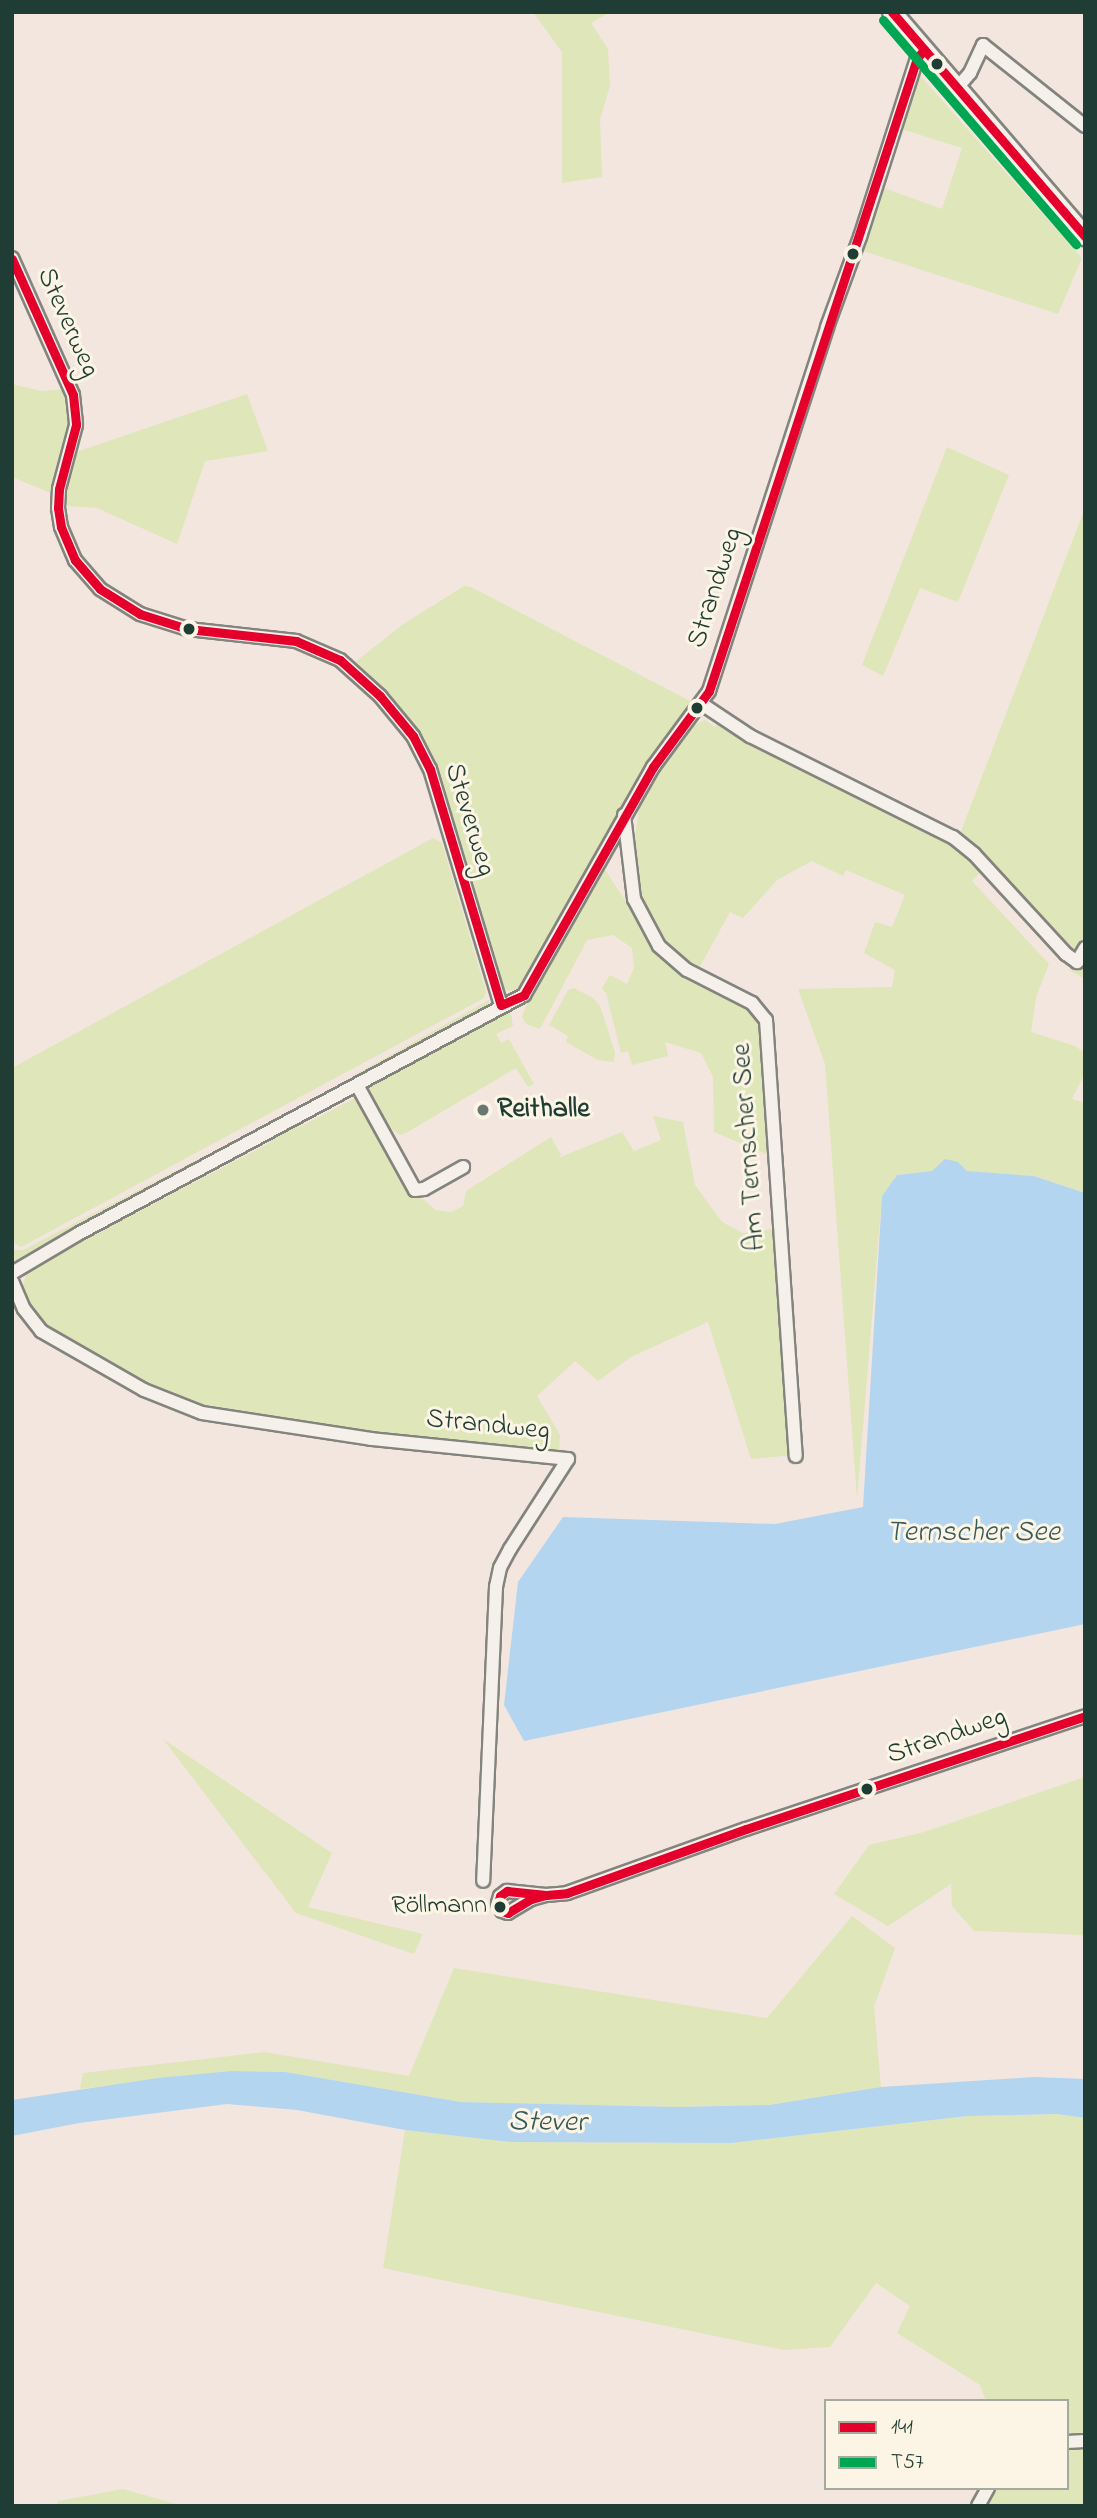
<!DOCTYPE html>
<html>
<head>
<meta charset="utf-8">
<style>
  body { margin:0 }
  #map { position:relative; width:1097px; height:2518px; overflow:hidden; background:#f3e6de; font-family:"Indie Flower",sans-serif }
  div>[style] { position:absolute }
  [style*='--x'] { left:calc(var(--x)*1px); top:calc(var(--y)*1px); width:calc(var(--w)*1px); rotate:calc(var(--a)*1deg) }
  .green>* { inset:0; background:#dfe6b9; transform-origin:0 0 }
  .water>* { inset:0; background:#b4d5f0 }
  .roads { filter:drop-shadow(2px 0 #84847e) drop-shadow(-2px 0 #84847e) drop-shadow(0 2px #84847e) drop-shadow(0 -2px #84847e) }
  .street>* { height:12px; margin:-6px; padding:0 6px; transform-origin:6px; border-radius:6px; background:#f5f0ea }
  .primary>* { height:18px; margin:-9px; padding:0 9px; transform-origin:9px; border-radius:9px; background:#f5f0ea }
  .bus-1>* { height:9px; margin:-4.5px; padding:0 4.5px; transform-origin:4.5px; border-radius:4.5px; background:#e4002b }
  .bus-2>* { height:9px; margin:-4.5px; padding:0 4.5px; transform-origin:4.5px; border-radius:4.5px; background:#00a651 }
  .dots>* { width:19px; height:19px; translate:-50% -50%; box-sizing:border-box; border:4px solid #fcf5e5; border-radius:50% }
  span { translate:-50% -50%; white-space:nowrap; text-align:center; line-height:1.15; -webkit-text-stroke:6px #fcf5e5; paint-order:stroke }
  .bus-label { font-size:26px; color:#1f3d34 }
  .right { translate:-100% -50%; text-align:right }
  .street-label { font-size:28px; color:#1f3d34 }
  .poi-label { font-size:28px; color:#1f3d34; font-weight:700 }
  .left { translate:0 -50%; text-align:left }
  .water-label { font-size:30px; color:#375a5b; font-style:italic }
  .frame { position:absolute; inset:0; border:14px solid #1f3d34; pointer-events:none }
  .legend { position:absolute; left:824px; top:2399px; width:245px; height:91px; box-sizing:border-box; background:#fcf5e5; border:2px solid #a4ab9e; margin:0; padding:9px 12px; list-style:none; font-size:21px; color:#1f3d34 }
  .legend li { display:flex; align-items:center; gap:14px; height:35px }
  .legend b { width:35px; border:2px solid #a4ab9e }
</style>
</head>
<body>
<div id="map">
  <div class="green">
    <i style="clip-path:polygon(533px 12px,610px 12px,591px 23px,608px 49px,610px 86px,600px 119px,602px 177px,562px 183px,562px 52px)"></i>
    <i style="clip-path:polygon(916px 71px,1082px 258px,1058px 314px,860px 250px,881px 187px,942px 209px,962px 148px,898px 128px)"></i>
    <i style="clip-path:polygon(12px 384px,42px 391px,66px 389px,70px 415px,65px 453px,53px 494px,12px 477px)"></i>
    <i style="clip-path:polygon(247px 394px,268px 451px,205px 461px,177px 544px,97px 508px,68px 506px,65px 500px,73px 453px)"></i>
    <i style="clip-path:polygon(947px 447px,1009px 475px,958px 602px,920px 588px,883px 676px,862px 665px)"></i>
    <i style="clip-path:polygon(1085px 508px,1085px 979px,1069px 970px,1073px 963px,983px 869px,972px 881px,1049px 964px,1036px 997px,1031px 1032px,1075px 1046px,1085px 1053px,1085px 1073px,1072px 1099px,1085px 1103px,1085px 1193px,1034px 1176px,967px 1171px,958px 1162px,932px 1171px,897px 1175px,882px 1196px,857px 1499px,825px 1064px,798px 989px,892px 987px,895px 970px,864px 953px,875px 922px,892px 927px,905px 895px,846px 870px,843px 876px,812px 861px,777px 880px,743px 918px,730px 912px,698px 970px,665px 948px,639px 901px,634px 847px,640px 799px,692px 726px,705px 720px,715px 727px,721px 720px,748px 740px,865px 801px,953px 840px,958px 839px)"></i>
    <i style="clip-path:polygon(464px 586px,471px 587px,694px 703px,652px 760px,606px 832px,525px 980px,517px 989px,510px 991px,498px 987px,420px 737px,400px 710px,354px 663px,402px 625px)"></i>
    <i style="clip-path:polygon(433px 838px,442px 843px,486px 991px,484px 998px,21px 1247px,12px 1242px,12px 1068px)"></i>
    <i style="clip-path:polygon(602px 865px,663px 959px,751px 1005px,766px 1020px,771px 1156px,714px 1132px,713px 1077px,701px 1053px,665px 1042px,668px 1056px,632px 1065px,628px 1051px,621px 1053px,606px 993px,602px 988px,610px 975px,627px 984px,634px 968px,632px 948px,613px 935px,587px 940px,540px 1029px,526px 1024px,522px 1017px,529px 996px)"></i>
    <i style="clip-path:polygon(574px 988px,593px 998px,600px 1006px,615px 1052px,614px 1062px,598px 1060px,566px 1042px,568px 1036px,549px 1025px,568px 990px)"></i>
    <i style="clip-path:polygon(489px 1000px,489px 1006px,483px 1012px,356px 1082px,353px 1076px)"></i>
    <i style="clip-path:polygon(506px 1010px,511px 1014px,513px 1026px,496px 1034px,501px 1043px,509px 1039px,534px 1084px,528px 1087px,516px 1068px,406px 1133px,400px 1135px,385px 1124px,367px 1091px,370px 1084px)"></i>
    <i style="left:348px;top:1079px;width:6px;height:111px;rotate:51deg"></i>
    <i style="clip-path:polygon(359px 1096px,414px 1196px,426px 1201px,435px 1210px,451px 1212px,463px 1206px,466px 1191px,551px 1137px,561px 1155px,558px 1158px,622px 1132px,634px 1151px,661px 1140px,653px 1116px,683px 1122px,695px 1185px,722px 1222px,743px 1233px,779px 1228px,795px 1455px,751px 1459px,708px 1322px,631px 1357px,598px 1381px,575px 1361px,537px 1396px,560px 1435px,559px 1453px,344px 1431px,207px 1409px,162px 1394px,42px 1327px,31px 1310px,22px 1290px,27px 1270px)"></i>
    <i style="clip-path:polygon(241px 1137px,245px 1142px,16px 1264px,12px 1263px,12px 1250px,23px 1250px)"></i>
    <i style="clip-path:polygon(163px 1739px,332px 1853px,308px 1907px,423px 1934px,414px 1954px,296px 1913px)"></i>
    <i style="clip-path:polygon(1085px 1777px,1085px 1935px,974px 1931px,952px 1906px,951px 1884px,888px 1926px,834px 1894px,869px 1845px,924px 1832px)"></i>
    <i style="clip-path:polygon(852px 1916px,895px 1948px,874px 2007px,881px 2087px,769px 2105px,678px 2107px,461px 2102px,284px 2072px,231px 2071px,80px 2089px,83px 2073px,264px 2052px,409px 2076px,454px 1968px,767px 2018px)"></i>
    <i style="clip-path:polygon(1058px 2114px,1085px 2118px,1085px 2433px,1067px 2435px,1067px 2401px,986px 2401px,980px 2385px,897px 2333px,910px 2306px,876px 2283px,830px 2347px,784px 2350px,383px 2268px,405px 2130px,511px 2142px,731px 2143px,968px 2116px)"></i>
    <i style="clip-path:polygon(1067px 2449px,1085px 2449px,1085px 2506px,983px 2506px,994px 2488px,1067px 2488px)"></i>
    <i style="clip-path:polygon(123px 2489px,183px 2506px,57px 2506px,58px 2501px)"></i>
  </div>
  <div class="water">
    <i style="clip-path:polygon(945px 1159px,958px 1162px,967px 1171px,1034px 1176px,1085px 1193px,1085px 1624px,524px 1741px,504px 1705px,518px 1582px,563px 1517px,775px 1524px,863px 1507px,882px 1196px,897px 1175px,932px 1171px)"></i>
    <i style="clip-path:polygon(231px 2071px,285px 2072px,461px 2102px,678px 2107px,769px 2105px,881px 2087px,1034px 2077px,1085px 2079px,1085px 2118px,1057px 2114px,968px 2116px,731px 2143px,511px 2142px,405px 2130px,297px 2110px,227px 2104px,79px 2123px,12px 2136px,12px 2100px,158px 2078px)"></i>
  </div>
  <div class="roads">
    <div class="street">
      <i style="--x:957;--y:88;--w:20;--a:-49"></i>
      <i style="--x:970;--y:73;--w:31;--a:-65"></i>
      <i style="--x:983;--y:45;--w:130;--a:38.5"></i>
      <i style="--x:12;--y:258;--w:150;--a:66"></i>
      <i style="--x:73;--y:395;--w:30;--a:84"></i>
      <i style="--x:76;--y:425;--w:66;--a:104.9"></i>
      <i style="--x:59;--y:489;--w:19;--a:93"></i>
      <i style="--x:58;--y:508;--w:19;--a:81"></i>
      <i style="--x:61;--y:527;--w:36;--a:67"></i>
      <i style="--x:75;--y:560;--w:38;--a:49"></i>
      <i style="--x:100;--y:589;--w:47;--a:32"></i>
      <i style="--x:140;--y:614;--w:50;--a:17.4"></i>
      <i style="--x:188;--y:629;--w:109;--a:6.3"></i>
      <i style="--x:296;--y:641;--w:48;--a:23.4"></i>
      <i style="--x:340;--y:660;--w:54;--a:42"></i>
      <i style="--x:380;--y:696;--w:52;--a:50.5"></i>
      <i style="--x:413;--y:736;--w:37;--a:63"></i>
      <i style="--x:430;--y:769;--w:246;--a:73.3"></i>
      <i style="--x:702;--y:704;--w:58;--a:33.7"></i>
      <i style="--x:750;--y:736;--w:227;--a:26.5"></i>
      <i style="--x:953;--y:837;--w:27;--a:39"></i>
      <i style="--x:974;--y:854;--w:136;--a:47.4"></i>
      <i style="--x:1066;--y:954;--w:14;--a:36"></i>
      <i style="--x:1077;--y:962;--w:16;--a:-60"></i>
      <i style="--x:624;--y:815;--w:85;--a:83.2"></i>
      <i style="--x:634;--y:899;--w:53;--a:62"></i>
      <i style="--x:659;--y:946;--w:37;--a:41"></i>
      <i style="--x:687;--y:970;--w:73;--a:26.9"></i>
      <i style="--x:752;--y:1003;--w:22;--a:51"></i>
      <i style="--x:766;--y:1020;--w:437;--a:86.1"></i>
      <i style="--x:357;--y:1085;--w:120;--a:61.1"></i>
      <i style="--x:415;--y:1190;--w:9;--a:-6"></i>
      <i style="--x:424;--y:1189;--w:45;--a:-29.4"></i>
      <i style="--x:12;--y:1273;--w:77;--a:-30.6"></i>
      <i style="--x:78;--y:1234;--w:506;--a:-28.19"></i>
      <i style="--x:524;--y:995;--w:262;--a:-60.5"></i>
      <i style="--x:653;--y:767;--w:94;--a:-53.6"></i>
      <i style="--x:709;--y:691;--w:383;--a:-72"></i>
      <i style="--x:827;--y:327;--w:96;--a:-69.9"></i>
      <i style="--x:860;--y:237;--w:188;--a:-72.3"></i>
      <i style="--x:917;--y:58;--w:11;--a:-49"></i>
      <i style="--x:12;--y:1281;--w:30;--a:67"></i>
      <i style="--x:24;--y:1309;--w:28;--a:52"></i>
      <i style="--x:41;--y:1331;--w:119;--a:29.8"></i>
      <i style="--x:144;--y:1390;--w:62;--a:21.6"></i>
      <i style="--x:202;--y:1413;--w:171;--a:8.7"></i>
      <i style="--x:371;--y:1439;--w:198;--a:5.8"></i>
      <i style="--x:568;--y:1459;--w:107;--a:122.8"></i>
      <i style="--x:510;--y:1549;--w:21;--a:118"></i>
      <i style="--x:500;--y:1568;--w:19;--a:102"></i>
      <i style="--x:496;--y:1587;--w:294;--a:92.5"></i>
      <i style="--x:546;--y:1895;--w:16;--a:165"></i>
      <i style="--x:531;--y:1899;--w:27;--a:149"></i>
      <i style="--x:508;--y:1913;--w:6;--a:-162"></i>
      <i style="--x:502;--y:1911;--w:9;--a:-117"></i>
      <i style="--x:498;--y:1903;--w:7;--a:-74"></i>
      <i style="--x:500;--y:1896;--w:9;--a:-36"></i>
      <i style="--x:507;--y:1891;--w:39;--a:6"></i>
      <i style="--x:546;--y:1895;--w:21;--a:-5"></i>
      <i style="--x:567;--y:1893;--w:190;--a:-19.7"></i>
      <i style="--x:746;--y:1829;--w:357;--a:-18.4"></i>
      <i style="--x:1067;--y:2442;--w:18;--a:-3"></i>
      <i style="--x:978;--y:2506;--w:21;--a:-61"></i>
    </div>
    <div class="primary">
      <i style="--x:892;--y:12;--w:296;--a:49.3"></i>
    </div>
  </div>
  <div class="bus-1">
    <i style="--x:892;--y:12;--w:296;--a:49.3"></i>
    <i style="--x:12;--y:259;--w:149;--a:65.8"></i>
    <i style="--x:73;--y:395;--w:30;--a:84"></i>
    <i style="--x:76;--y:425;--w:66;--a:104.9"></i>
    <i style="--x:59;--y:489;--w:19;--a:93"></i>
    <i style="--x:58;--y:508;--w:19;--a:81"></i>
    <i style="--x:61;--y:527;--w:36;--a:67"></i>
    <i style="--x:75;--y:560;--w:38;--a:49"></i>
    <i style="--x:100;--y:589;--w:47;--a:32"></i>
    <i style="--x:140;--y:614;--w:50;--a:17.4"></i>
    <i style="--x:188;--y:629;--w:109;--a:6.3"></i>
    <i style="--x:296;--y:641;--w:48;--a:23.4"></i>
    <i style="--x:340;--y:660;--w:54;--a:42"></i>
    <i style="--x:380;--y:696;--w:52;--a:50.5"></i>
    <i style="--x:413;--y:736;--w:37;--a:63"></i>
    <i style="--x:430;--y:769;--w:246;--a:73.3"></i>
    <i style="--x:501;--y:1005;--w:25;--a:-23"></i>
    <i style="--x:524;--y:995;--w:262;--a:-60.5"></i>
    <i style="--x:653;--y:767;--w:94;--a:-53.6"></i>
    <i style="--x:709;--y:691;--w:666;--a:-71.81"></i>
    <i style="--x:917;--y:58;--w:11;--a:-49"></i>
    <i style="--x:507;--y:1891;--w:39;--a:6"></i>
    <i style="--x:546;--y:1895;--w:16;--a:165"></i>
    <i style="--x:531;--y:1899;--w:27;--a:149"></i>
    <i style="--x:508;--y:1913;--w:6;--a:-162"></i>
    <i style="--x:502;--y:1911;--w:9;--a:-117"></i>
    <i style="--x:498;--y:1903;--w:7;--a:-74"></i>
    <i style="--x:500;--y:1896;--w:9;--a:-36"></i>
    <i style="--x:546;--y:1895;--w:21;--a:-5"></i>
    <i style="--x:567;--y:1893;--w:190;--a:-19.7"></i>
    <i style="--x:746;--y:1829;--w:357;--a:-18.4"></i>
  </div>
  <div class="bus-2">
    <i style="--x:883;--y:20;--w:296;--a:49.3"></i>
  </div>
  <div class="dots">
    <i style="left:937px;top:64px;background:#1f3d34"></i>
    <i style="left:853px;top:254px;background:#1f3d34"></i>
    <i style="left:189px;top:629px;background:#1f3d34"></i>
    <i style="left:697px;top:708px;background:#1f3d34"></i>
    <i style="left:483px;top:1110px;background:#697870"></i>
    <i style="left:867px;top:1789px;background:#1f3d34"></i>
    <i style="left:500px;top:1907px;background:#1f3d34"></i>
  </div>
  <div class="bus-label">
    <span class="right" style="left:487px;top:1907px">Röllmann</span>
  </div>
  <div class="street-label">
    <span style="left:67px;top:323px;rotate:66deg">Steverweg</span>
    <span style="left:716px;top:588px;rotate:-72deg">Strandweg</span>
    <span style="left:469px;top:820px;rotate:73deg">Steverweg</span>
    <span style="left:750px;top:1147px;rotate:-94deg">Am Ternscher See</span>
    <span style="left:488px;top:1426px;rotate:6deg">Strandweg</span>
    <span style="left:947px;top:1737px;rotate:-19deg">Strandweg</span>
  </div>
  <div class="poi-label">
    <span class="left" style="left:497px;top:1110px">Reithalle</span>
  </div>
  <div class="water-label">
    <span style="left:973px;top:1533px">Ternscher See</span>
    <span style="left:547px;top:2123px;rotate:1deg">Stever</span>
  </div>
  <div class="frame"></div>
  <ul class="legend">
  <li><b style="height:9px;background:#e4002b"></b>141</li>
  <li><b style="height:9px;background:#00a651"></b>T57</li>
  </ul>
</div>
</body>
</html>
